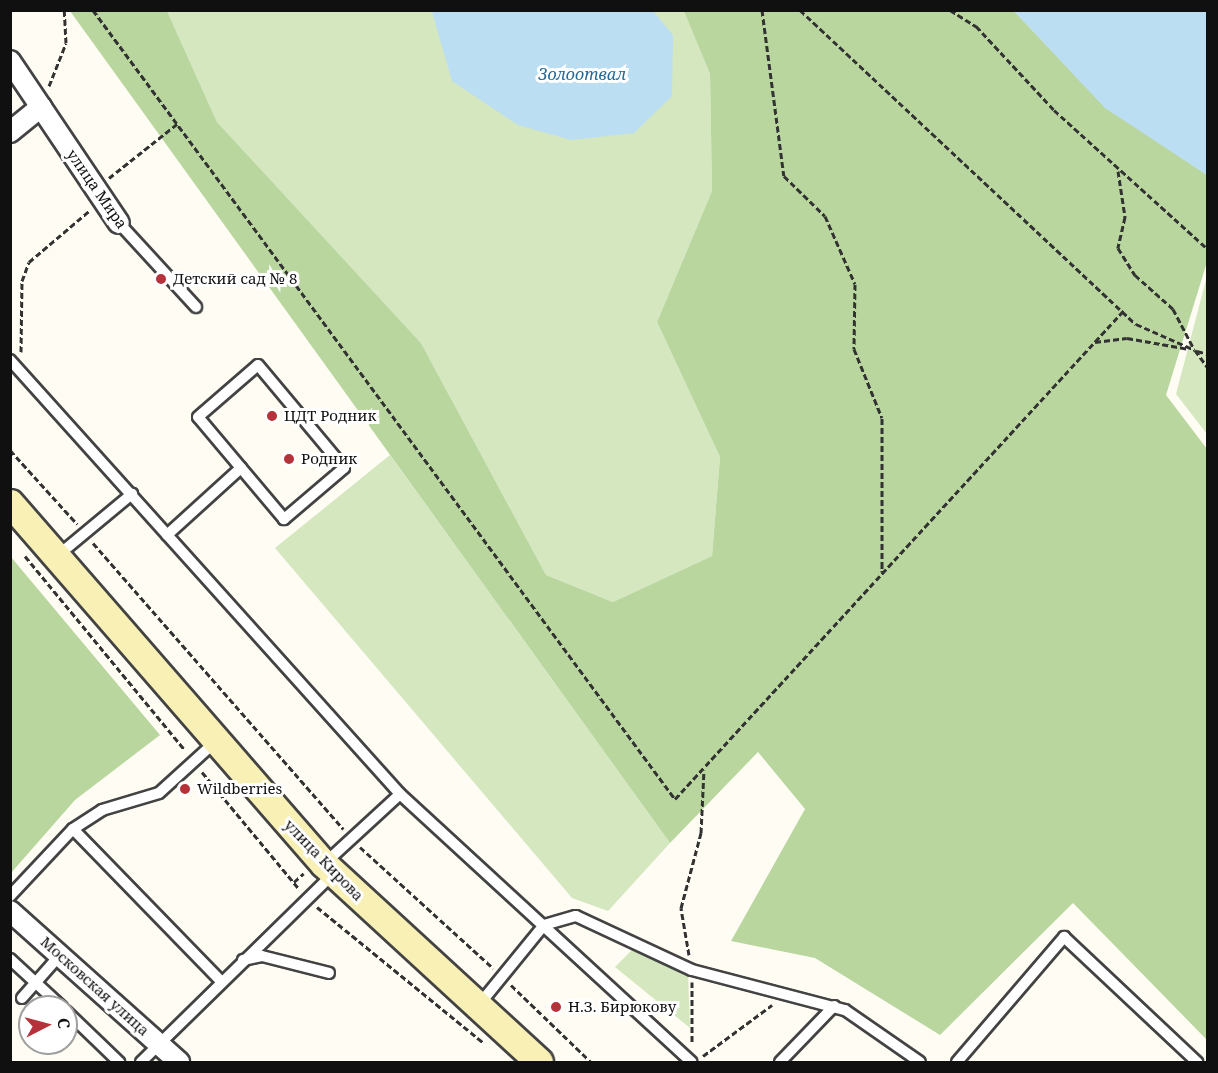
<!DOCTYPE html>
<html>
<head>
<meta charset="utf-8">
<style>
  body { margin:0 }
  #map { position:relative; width:1218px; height:1073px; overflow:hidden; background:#fefcf3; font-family:"Noto Serif",serif }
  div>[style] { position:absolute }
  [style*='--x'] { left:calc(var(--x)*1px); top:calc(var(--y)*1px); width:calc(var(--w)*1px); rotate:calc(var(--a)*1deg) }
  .green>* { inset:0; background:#d4e7bf }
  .forest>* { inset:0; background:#b9d69f }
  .water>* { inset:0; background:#bbdef2 }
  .path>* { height:3px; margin-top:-1.5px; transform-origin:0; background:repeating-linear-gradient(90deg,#323232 0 6px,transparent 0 9px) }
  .roads { filter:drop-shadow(2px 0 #434343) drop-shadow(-2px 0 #434343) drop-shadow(0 2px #434343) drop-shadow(0 -2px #434343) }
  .lane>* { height:10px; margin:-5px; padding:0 5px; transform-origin:5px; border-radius:5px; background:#fff }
  .street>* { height:20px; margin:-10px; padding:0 10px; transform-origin:10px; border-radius:10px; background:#fff }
  .secondary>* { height:27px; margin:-13.5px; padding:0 13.5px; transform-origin:13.5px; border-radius:13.5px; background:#f8f0b4 }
  .dots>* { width:16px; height:16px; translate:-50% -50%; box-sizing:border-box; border:3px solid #fff; border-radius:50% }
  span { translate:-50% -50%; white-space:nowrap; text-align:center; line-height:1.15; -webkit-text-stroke:6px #fff; paint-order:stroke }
  .street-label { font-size:15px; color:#101010 }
  .poi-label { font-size:15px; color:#101010 }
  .left { translate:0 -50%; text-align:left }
  .water-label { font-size:16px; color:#226798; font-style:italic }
  .frame { position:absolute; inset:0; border:12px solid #101010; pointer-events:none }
  .north { position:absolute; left:18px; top:995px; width:60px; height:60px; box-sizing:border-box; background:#fff; border:2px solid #9f9f9f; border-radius:50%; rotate:84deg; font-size:16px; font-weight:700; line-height:24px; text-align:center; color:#101010 }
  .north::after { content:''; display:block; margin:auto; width:21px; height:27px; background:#b5323b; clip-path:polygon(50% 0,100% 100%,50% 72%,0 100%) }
</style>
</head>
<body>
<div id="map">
  <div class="green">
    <i style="clip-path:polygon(684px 10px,710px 74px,712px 191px,657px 322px,720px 457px,712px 556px,613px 602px,546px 575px,421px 343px,217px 122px,167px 11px)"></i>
    <i style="clip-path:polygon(1207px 276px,1207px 434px,1176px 394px)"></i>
    <i style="clip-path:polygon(390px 455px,670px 843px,608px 911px,572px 898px,275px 548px)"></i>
    <i style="clip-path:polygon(634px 948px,688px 973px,690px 1028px,615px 967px)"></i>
  </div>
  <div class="forest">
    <i style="clip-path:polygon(70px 11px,167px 11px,217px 122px,421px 343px,546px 575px,613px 602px,712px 556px,720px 457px,657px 322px,712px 191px,710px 74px,684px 11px,1014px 11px,1102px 104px,1207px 175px,1207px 262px,1166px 395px,1207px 449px,1207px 1040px,1073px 903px,940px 1035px,815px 958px,731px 941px,805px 809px,758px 752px,670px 843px)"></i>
    <i style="clip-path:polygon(11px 557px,160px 735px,75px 800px,11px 873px)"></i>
  </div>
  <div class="water">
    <i style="clip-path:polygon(653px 11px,673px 35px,672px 96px,634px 133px,571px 140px,518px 125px,452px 81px,432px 12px)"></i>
    <i style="clip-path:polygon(1014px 11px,1207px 11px,1207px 175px,1105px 108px)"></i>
  </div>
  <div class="path">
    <i style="--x:93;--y:10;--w:980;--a:53.59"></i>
    <i style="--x:675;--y:799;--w:664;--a:-47.44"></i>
    <i style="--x:762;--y:10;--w:167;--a:82.5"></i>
    <i style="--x:784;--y:176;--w:57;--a:44.3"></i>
    <i style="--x:825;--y:216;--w:74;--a:66.2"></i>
    <i style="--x:855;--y:284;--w:65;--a:90.9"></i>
    <i style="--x:854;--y:349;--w:74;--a:67.9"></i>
    <i style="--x:882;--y:418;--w:154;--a:90"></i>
    <i style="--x:800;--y:10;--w:460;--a:43.1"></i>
    <i style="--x:1136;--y:324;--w:64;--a:23.8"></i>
    <i style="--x:1195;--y:350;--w:22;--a:54"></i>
    <i style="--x:950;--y:10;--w:31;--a:32"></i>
    <i style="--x:976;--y:26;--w:115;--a:47.1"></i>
    <i style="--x:1054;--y:110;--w:207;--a:42.1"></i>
    <i style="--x:49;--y:86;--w:46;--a:-68.4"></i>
    <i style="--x:66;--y:43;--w:33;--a:-93"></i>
    <i style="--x:1118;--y:171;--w:47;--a:81.3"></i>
    <i style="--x:1125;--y:217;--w:32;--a:103"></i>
    <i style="--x:1118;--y:248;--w:32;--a:58"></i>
    <i style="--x:1135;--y:275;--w:51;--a:41.8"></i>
    <i style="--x:1173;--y:309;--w:45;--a:62.3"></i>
    <i style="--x:109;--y:178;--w:87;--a:-38.5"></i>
    <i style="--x:1095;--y:342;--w:32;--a:-7"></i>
    <i style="--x:1127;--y:338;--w:63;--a:10.1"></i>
    <i style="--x:1197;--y:351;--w:11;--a:15"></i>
    <i style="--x:21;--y:352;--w:71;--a:-89.2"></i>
    <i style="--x:22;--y:281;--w:20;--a:-70"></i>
    <i style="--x:29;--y:262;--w:79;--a:-40.4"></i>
    <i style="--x:10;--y:450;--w:100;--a:47.8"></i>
    <i style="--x:93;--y:543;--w:380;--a:48.8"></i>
    <i style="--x:25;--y:556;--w:251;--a:50.5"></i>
    <i style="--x:202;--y:772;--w:152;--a:50.3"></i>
    <i style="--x:360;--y:847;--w:180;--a:42.3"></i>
    <i style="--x:294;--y:882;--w:13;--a:-42"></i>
    <i style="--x:317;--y:907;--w:215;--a:39.2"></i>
    <i style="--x:689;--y:955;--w:48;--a:-99.7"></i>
    <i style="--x:681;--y:908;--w:78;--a:-75.1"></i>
    <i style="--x:701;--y:833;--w:63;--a:-87.3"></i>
    <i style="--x:692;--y:982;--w:62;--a:90"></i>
    <i style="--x:511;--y:985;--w:111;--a:43.9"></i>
    <i style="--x:703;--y:1056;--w:86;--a:-36.5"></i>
  </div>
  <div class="roads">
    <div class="lane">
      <i style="--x:119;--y:223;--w:114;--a:47.5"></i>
      <i style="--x:10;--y:360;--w:583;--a:48.06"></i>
      <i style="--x:400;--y:794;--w:396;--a:42.6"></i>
      <i style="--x:258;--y:365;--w:134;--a:50.1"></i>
      <i style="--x:344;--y:468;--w:79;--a:139.6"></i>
      <i style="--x:284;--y:519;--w:133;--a:-130.1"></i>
      <i style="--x:198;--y:417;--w:79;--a:-40.9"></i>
      <i style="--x:167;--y:535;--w:100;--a:-42.2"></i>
      <i style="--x:56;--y:557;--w:99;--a:-39.7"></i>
      <i style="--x:73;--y:829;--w:212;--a:45.8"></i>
      <i style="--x:324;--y:864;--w:103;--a:-42.6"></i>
      <i style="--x:10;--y:896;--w:92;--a:-46.8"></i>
      <i style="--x:73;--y:829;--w:35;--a:-33"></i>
      <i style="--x:102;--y:810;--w:59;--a:-16.6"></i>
      <i style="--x:159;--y:793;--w:76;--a:-42.3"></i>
      <i style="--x:10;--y:959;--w:71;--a:42.7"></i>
      <i style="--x:243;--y:960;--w:19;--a:-12"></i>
      <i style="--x:262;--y:956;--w:69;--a:14.2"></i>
      <i style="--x:22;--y:998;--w:57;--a:-48.5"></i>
      <i style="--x:478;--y:1006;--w:104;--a:-50.8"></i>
      <i style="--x:544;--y:925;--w:33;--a:-16"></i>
      <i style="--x:576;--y:916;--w:128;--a:25"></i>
      <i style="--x:692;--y:970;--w:158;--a:14.7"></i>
      <i style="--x:845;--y:1010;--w:91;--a:34.7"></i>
      <i style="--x:66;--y:1011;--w:74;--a:43.9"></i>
      <i style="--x:141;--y:1062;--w:269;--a:-44.4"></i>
      <i style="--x:780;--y:1062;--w:78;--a:-46"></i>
      <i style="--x:957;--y:1062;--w:165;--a:-49.4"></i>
      <i style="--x:1064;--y:937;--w:183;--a:43.2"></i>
    </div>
    <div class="street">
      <i style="--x:10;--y:61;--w:195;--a:56.1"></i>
      <i style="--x:10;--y:132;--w:40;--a:-39"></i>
      <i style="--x:10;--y:911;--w:227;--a:41.8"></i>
    </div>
    <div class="secondary">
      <i style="--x:10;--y:503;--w:478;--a:49"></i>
      <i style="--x:324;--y:864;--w:292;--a:42.6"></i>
    </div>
  </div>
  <div class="dots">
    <i style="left:161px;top:279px;background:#b5323b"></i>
    <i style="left:272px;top:416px;background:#b5323b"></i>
    <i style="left:289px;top:459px;background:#b5323b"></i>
    <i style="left:185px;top:789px;background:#b5323b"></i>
    <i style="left:556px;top:1007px;background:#b5323b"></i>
  </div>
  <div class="street-label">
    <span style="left:97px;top:189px;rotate:55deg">улица Мира</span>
    <span style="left:324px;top:860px;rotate:46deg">улица Кирова</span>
    <span style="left:95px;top:986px;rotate:42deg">Московская улица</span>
  </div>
  <div class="poi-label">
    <span class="left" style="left:173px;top:279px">Детский сад № 8</span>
    <span class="left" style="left:284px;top:416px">ЦДТ Родник</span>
    <span class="left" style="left:301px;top:459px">Родник</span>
    <span class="left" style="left:197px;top:789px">Wildberries</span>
    <span class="left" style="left:568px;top:1007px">Н.З. Бирюкову</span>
  </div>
  <div class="water-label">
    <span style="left:582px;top:74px">Золоотвал</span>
  </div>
  <div class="frame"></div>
  <div class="north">С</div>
</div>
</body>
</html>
